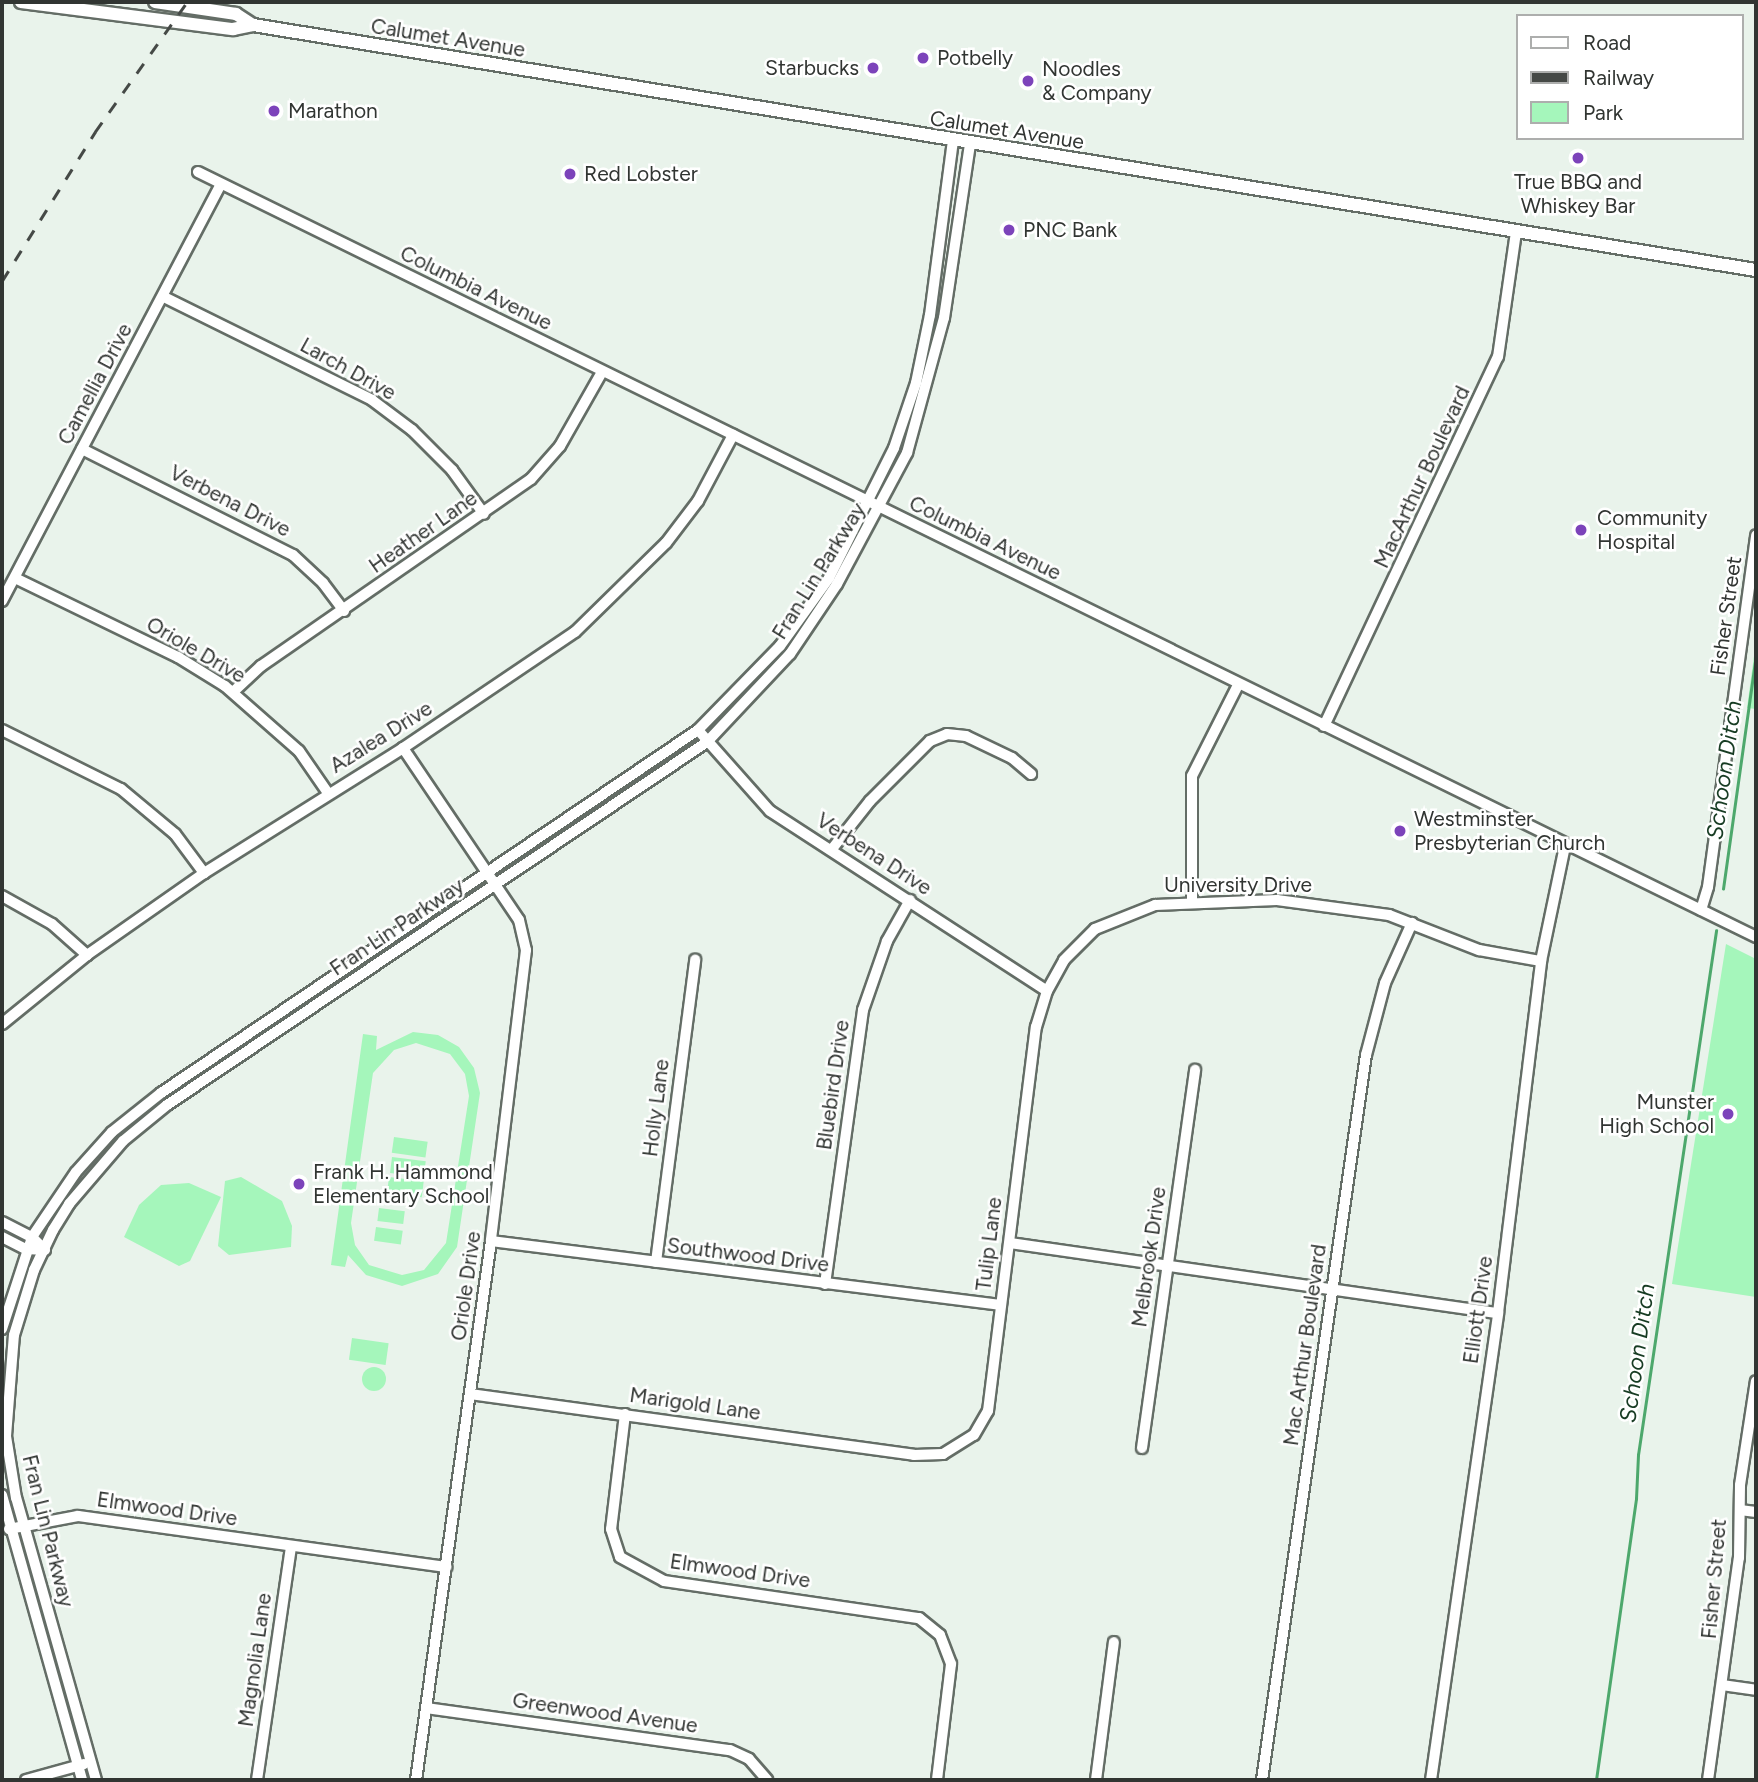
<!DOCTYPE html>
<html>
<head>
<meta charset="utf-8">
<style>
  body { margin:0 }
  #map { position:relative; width:1758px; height:1782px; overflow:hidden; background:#e9f3eb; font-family:Figtree,sans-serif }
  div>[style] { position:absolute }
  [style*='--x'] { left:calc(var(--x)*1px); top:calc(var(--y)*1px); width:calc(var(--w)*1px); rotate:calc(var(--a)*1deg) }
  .green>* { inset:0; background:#a5f6bb; transform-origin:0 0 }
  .round { border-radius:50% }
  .stream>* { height:2.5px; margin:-1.25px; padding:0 1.25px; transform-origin:1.25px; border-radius:1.25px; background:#4da86c }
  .roads { filter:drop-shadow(2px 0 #646d66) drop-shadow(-2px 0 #646d66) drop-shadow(0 2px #646d66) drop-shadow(0 -2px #646d66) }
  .minor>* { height:10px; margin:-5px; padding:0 5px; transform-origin:5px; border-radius:5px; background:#fff }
  .major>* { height:12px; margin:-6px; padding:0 6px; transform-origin:6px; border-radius:6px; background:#fff }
  .rail>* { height:2.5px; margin-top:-1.25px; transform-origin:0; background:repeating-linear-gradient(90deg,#454946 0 12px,transparent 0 24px) }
  .dots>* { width:19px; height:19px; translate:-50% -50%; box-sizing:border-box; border:4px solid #fff; border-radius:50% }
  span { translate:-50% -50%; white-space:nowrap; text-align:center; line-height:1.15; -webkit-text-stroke:5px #fff; paint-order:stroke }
  .street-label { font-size:21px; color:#313532 }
  .poi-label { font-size:21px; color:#313532 }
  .left { translate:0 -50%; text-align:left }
  .right { translate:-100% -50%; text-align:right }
  .water-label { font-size:23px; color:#173c23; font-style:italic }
  .frame { position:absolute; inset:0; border:4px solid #313532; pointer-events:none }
  .legend { position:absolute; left:1516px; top:14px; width:228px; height:126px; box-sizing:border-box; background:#fff; border:2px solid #adaead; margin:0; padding:9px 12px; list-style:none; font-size:21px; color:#313532 }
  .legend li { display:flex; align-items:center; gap:14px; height:35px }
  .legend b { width:35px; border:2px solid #adaead }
</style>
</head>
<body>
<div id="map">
  <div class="green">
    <i style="clip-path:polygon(1756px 641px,1756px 709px,1747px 708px)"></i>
    <i style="clip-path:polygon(1726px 944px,1756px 959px,1756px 1297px,1672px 1284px)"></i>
    <i style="clip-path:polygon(evenodd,413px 1032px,438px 1035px,459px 1047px,474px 1068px,480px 1093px,457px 1247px,438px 1274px,402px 1286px,366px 1275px,348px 1255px,345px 1267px,331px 1265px,363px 1034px,377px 1036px,376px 1050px,413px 1032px,416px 1043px,450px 1054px,465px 1074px,469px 1096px,446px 1243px,424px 1270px,402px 1275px,369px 1265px,355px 1245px,351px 1223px,373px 1073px,394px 1050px,416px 1043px)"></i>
    <i style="left:394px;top:1137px;width:34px;height:16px;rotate:8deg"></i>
    <i style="left:392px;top:1157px;width:34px;height:16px;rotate:7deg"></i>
    <i style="clip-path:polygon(241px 1177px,282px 1201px,292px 1226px,291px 1247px,229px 1255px,218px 1246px,225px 1181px)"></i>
    <i style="left:389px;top:1177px;width:35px;height:16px;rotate:7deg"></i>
    <i style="clip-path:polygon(189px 1183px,221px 1197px,190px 1261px,179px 1266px,124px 1237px,139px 1205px,161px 1185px)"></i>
    <i style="left:379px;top:1208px;width:26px;height:13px;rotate:7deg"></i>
    <i style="left:376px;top:1227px;width:27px;height:14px;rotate:8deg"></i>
    <i style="left:352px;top:1338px;width:37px;height:22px;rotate:8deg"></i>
    <i class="round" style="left:362px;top:1367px;width:24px;height:24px"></i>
  </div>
  <div class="stream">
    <i style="--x:1723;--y:889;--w:236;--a:-82"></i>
    <i style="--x:1596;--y:1780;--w:284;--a:-81.9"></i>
    <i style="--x:1636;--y:1499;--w:44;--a:-87.4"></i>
    <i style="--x:1638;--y:1455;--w:530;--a:-81.53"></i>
  </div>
  <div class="roads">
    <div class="minor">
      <i style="--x:198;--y:172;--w:1736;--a:26.15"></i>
      <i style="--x:164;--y:297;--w:232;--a:26.3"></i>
      <i style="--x:372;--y:400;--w:50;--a:36.9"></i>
      <i style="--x:412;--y:430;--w:57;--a:45"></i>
      <i style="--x:452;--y:470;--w:54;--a:54"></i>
      <i style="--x:82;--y:449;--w:236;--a:26.7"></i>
      <i style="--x:293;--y:555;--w:41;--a:43"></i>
      <i style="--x:323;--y:583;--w:35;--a:53"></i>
      <i style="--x:15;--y:578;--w:181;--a:25.9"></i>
      <i style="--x:178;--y:657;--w:55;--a:31.7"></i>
      <i style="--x:225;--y:686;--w:98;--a:41.3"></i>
      <i style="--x:299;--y:751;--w:51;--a:55.4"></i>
      <i style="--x:2;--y:601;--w:471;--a:-62.3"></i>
      <i style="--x:233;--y:692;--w:38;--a:-43"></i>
      <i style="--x:261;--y:666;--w:328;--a:-34.7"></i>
      <i style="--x:531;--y:479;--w:44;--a:-48.7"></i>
      <i style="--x:560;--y:446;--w:85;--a:-60.4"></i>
      <i style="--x:1324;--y:726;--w:408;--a:-64.8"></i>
      <i style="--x:1498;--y:357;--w:126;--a:-81.8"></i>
      <i style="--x:2;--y:730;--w:133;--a:26.4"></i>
      <i style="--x:121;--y:789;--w:70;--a:39.8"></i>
      <i style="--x:175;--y:834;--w:49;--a:53.4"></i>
      <i style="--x:698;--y:730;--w:108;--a:48.4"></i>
      <i style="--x:770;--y:811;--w:330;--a:33"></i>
      <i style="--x:403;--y:748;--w:207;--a:56"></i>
      <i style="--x:519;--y:920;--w:31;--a:77"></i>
      <i style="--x:526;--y:950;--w:293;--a:96.9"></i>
      <i style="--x:491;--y:1241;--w:544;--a:97.92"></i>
      <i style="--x:832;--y:849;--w:61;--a:-51.6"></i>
      <i style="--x:870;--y:801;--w:85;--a:-45"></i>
      <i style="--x:930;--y:741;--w:18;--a:-22"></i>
      <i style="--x:947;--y:734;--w:19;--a:6"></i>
      <i style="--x:966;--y:736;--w:51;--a:25.6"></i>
      <i style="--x:1012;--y:758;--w:25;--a:40"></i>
      <i style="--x:2;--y:896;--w:57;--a:29.2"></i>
      <i style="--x:52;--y:924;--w:47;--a:41.5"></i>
      <i style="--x:1192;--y:901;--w:125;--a:-90"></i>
      <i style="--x:1192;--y:776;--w:102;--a:-63.2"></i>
      <i style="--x:1701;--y:910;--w:24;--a:-73"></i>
      <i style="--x:1708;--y:887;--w:355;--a:-82.2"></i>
      <i style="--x:2;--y:1024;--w:109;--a:-39.1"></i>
      <i style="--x:87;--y:955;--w:143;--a:-35"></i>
      <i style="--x:204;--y:873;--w:235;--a:-32.1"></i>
      <i style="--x:403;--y:748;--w:207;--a:-34"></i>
      <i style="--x:575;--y:632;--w:127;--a:-44.4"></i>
      <i style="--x:666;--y:543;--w:53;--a:-52.7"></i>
      <i style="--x:698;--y:501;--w:75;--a:-62.1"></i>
      <i style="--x:2;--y:1222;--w:34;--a:27"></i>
      <i style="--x:32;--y:1237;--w:18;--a:45"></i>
      <i style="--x:2;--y:1237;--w:27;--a:27"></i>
      <i style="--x:26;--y:1249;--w:19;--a:3"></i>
      <i style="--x:491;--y:1241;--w:514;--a:7.15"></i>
      <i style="--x:1010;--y:1243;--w:493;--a:8.2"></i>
      <i style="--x:656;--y:1262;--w:305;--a:-82.6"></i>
      <i style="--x:825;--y:1284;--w:277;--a:-82.1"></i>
      <i style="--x:863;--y:1010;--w:73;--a:-70.8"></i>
      <i style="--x:887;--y:941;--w:47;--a:-60.7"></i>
      <i style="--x:2;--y:1329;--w:97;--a:-71.9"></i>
      <i style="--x:32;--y:1237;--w:78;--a:-55.9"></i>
      <i style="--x:76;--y:1172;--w:54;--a:-48"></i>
      <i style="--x:112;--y:1132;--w:63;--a:-38.5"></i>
      <i style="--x:161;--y:1093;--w:648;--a:-34.06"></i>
      <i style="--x:698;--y:730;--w:117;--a:-45.7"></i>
      <i style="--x:780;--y:646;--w:84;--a:-54.2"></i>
      <i style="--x:829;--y:578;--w:145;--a:-63.4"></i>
      <i style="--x:894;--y:448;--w:69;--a:-71.3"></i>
      <i style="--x:916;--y:383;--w:69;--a:-78.4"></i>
      <i style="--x:930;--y:315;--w:176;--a:-82.5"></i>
      <i style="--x:470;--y:1394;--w:448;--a:7.8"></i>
      <i style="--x:914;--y:1455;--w:29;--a:-2"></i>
      <i style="--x:943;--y:1454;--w:36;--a:-32"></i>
      <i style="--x:974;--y:1435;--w:28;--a:-60"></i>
      <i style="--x:988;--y:1411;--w:387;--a:-82.9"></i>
      <i style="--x:1036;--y:1027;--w:38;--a:-73"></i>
      <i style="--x:1047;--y:991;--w:35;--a:-61"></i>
      <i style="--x:1064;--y:960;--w:44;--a:-45"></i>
      <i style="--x:1095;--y:929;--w:65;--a:-21.8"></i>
      <i style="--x:1155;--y:905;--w:122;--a:-2.3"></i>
      <i style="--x:1277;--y:900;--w:113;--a:7.6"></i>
      <i style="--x:1389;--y:915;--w:97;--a:21.3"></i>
      <i style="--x:1479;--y:950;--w:63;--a:10.1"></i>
      <i style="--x:625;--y:1414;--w:116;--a:96.9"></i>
      <i style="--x:611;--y:1529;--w:29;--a:72"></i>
      <i style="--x:620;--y:1557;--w:50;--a:28.6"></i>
      <i style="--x:664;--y:1581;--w:258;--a:8.3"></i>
      <i style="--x:919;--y:1618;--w:27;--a:39"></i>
      <i style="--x:940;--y:1635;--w:31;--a:69"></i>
      <i style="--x:951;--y:1664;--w:117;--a:96.9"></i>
      <i style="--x:1142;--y:1448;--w:382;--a:-82"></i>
      <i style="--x:2;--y:1495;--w:296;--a:74.3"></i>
      <i style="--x:1740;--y:1510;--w:16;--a:7"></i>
      <i style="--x:9;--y:1529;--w:70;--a:-10.7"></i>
      <i style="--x:78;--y:1516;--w:372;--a:7.9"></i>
      <i style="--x:1722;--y:1685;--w:34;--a:8"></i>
      <i style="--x:426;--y:1708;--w:307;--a:7.9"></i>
      <i style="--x:730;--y:1750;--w:21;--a:25"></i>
      <i style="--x:749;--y:1759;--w:28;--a:49"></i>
      <i style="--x:26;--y:1780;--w:60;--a:-15.4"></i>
      <i style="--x:96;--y:1780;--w:293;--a:-105.8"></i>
      <i style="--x:16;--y:1498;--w:63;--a:-99.2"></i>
      <i style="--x:6;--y:1436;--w:101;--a:-85.5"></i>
      <i style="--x:14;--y:1335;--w:68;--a:-72.9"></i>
      <i style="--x:34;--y:1270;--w:44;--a:-64.6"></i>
      <i style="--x:53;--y:1230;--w:31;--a:-58"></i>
      <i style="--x:69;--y:1204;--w:83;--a:-49.4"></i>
      <i style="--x:123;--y:1141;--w:57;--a:-39.3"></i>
      <i style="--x:167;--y:1105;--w:651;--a:-33.91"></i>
      <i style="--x:707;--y:742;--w:121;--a:-46.7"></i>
      <i style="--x:790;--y:654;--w:84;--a:-56.1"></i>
      <i style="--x:837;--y:584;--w:149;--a:-61.9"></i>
      <i style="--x:907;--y:453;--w:140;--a:-74.7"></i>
      <i style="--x:944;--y:318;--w:176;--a:-81.5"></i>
      <i style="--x:257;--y:1780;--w:236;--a:-81.7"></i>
      <i style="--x:1096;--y:1780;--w:139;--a:-82.6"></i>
      <i style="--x:1262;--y:1780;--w:732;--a:-81.84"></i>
      <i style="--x:1366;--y:1055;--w:74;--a:-75.2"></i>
      <i style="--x:1385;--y:983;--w:66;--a:-65.8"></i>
      <i style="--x:1431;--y:1780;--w:472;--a:-81.8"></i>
      <i style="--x:1498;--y:1313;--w:355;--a:-83"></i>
      <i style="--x:1541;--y:961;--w:117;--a:-78.2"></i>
      <i style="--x:1708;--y:1780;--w:224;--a:-82.1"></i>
      <i style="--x:1739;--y:1558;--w:73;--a:-89.2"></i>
      <i style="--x:1740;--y:1485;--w:105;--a:-81.3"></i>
    </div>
    <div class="major">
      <i style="--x:21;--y:2;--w:214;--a:7.3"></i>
      <i style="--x:233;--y:29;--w:20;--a:-11"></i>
      <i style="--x:253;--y:25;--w:1523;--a:9.26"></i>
      <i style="--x:155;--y:2;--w:82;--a:8.4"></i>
      <i style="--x:236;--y:14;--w:20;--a:33"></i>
    </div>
  </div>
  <div class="rail">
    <i style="--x:2;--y:281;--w:176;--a:-58"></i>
    <i style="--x:95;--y:132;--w:159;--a:-54.7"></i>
  </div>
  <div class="dots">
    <i style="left:923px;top:58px;background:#7c43ba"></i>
    <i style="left:873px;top:68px;background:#7c43ba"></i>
    <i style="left:1028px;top:81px;background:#7c43ba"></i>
    <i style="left:274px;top:111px;background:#7c43ba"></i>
    <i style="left:1578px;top:158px;background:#7c43ba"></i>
    <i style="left:570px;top:174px;background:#7c43ba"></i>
    <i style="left:1009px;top:230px;background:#7c43ba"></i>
    <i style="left:1581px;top:530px;background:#7c43ba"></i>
    <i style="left:1400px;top:831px;background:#7c43ba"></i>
    <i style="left:1728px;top:1114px;background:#7c43ba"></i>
    <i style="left:299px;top:1184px;background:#7c43ba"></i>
  </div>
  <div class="street-label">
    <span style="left:448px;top:38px;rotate:9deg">Calumet Avenue</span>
    <span style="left:1007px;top:130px;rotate:9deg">Calumet Avenue</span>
    <span style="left:476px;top:288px;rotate:26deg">Columbia Avenue</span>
    <span style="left:348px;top:369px;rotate:29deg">Larch Drive</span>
    <span style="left:95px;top:384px;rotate:-62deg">Camellia Drive</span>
    <span style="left:1422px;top:477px;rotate:-65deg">MacArthur Boulevard</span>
    <span style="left:230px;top:501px;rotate:27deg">Verbena Drive</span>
    <span style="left:423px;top:532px;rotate:-35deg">Heather Lane</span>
    <span style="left:985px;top:538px;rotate:26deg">Columbia Avenue</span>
    <span style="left:819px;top:571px;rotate:-58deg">Fran Lin Parkway</span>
    <span style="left:1726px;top:616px;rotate:-82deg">Fisher Street</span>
    <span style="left:196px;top:650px;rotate:30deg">Oriole Drive</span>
    <span style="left:381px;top:737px;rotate:-32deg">Azalea Drive</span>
    <span style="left:874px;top:854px;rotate:33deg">Verbena Drive</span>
    <span style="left:1238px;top:885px">University Drive</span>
    <span style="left:397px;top:927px;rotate:-34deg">Fran Lin Parkway</span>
    <span style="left:833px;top:1085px;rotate:-82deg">Bluebird Drive</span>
    <span style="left:656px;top:1108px;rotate:-83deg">Holly Lane</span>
    <span style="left:989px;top:1244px;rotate:-83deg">Tulip Lane</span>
    <span style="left:748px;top:1255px;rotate:7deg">Southwood Drive</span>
    <span style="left:1149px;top:1257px;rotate:-82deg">Melbrook Drive</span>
    <span style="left:466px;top:1286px;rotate:-82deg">Oriole Drive</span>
    <span style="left:1478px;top:1310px;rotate:-82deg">Elliott Drive</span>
    <span style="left:1305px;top:1345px;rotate:-82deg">Mac Arthur Boulevard</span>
    <span style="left:695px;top:1404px;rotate:8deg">Marigold Lane</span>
    <span style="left:167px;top:1509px;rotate:8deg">Elmwood Drive</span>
    <span style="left:48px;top:1531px;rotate:76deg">Fran Lin Parkway</span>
    <span style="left:740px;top:1571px;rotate:8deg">Elmwood Drive</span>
    <span style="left:1714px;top:1579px;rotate:-85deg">Fisher Street</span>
    <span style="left:255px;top:1660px;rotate:-82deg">Magnolia Lane</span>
    <span style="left:605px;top:1713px;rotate:8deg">Greenwood Avenue</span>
  </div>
  <div class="poi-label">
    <span class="left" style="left:937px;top:58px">Potbelly</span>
    <span class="right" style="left:859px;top:68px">Starbucks</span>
    <span class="left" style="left:1042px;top:81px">Noodles<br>&amp; Company</span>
    <span class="left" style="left:288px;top:111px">Marathon</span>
    <span class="left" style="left:584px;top:174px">Red Lobster</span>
    <span style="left:1578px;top:194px">True BBQ and<br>Whiskey Bar</span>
    <span class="left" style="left:1023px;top:230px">PNC Bank</span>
    <span class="left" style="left:1597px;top:530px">Community<br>Hospital</span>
    <span class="left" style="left:1414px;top:831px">Westminster<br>Presbyterian Church</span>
    <span class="right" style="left:1714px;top:1114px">Munster<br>High School</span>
    <span class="left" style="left:313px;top:1184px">Frank H. Hammond<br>Elementary School</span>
  </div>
  <div class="water-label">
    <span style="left:1724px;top:770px;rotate:-82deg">Schoon Ditch</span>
    <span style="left:1637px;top:1353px;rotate:-82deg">Schoon Ditch</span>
  </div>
  <div class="frame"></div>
  <ul class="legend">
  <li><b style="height:9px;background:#fff"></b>Road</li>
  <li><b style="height:9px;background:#454946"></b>Railway</li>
  <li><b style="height:19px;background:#a5f6bb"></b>Park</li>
  </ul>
</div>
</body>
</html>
